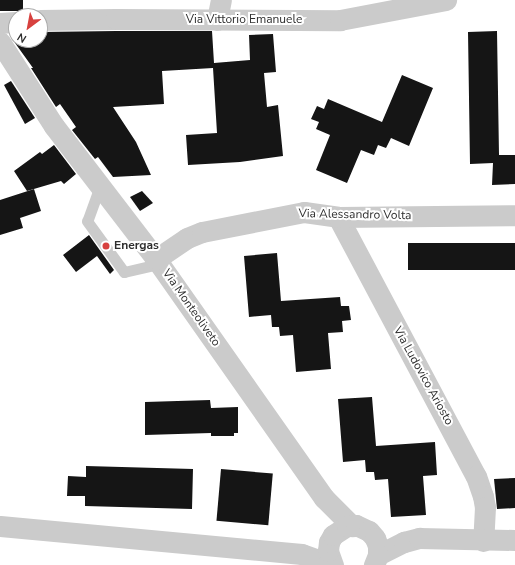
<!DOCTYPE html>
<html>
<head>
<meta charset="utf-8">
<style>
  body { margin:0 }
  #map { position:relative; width:515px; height:565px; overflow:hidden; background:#fff; font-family:"Nunito Sans",sans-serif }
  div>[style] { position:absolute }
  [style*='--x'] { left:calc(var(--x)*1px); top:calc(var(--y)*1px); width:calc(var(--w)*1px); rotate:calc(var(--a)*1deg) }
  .building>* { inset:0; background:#151515; transform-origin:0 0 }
  .lane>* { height:11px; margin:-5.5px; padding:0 5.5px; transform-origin:5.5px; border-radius:5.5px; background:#cbcbcb }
  .street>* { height:21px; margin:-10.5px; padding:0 10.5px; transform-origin:10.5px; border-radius:10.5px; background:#cbcbcb }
  .dots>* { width:11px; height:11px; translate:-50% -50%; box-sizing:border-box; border:2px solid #fff; border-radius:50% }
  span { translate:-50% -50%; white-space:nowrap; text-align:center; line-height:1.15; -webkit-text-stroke:4px #fff; paint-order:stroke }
  .street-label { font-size:12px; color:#2e2e2e }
  .poi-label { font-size:12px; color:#2e2e2e; font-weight:700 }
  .left { translate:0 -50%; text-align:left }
  .north { position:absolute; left:8px; top:8px; width:40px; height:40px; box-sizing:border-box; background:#fff; border:1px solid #ababab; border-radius:50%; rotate:212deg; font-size:11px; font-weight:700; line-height:16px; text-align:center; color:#2e2e2e }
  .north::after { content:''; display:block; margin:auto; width:14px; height:18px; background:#d7413f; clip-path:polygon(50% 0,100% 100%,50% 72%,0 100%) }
</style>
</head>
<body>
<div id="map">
  <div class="building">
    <i style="left:0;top:0;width:23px;height:11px"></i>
    <i style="clip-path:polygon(116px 31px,212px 31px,214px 63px,250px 60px,249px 35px,273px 34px,276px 72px,264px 73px,267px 107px,278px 105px,283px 156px,240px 162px,188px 165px,186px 135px,217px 133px,213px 68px,162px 71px,164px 104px,113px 107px,136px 142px,151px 175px,113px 177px,98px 157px,95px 159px,72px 130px,76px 127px,60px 104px,56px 107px,31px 68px,33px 68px,15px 43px,17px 40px,40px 40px,40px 32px)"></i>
    <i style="clip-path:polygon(497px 31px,499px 155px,515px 155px,515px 184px,492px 185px,493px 163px,470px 164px,468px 32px)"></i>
    <i style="clip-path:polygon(402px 75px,433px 88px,409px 146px,391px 138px,386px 148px,378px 145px,374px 155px,361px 150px,347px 183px,316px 170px,330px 135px,316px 129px,319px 122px,311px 119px,317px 106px,324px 109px,328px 99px,382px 122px)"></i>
    <i style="clip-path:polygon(11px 81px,35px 118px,25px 124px,4px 85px)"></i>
    <i style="clip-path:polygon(54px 145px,76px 174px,64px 184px,61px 181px,27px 191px,14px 171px,40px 152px,42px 154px)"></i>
    <i style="clip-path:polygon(34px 189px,41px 211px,20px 218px,23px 228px,0 235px,0 200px)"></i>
    <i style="clip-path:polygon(142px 191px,153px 203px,140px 211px,130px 197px)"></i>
    <i style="clip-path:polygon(89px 235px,114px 270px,110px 274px,97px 256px,76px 272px,63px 255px)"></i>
    <i style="left:515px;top:243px;width:27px;height:107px;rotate:90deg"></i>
    <i style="clip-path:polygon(277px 253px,281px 301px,340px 297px,341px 306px,349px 306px,351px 320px,342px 321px,343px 332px,328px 333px,331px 369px,296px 372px,293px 335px,280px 336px,279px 327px,272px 327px,271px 315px,249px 317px,244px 256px)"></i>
    <i style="clip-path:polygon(372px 397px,376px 446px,435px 442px,437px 475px,423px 476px,426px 515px,391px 517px,388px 479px,375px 480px,374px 472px,366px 472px,365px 460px,343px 462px,338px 399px)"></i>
    <i style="clip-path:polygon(210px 400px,211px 408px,238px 407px,238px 433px,234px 433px,234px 436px,211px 436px,211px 433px,145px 435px,145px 402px)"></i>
    <i style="clip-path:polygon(86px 466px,193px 469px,192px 509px,85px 506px,85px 496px,67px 496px,68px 476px,86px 477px)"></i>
    <i style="left:221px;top:469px;width:52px;height:52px;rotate:5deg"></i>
    <i style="clip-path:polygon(515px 478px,515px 508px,497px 509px,494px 479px)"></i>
  </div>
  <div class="lane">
    <i style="--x:100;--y:186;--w:37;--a:110"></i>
    <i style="--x:87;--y:221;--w:63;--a:54"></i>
    <i style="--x:124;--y:272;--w:37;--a:-13"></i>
  </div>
  <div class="street">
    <i style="--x:40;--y:20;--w:76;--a:-0.8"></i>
    <i style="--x:116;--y:19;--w:224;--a:0.3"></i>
    <i style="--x:340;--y:20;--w:108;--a:-10.7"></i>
    <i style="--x:217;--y:20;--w:20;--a:-79"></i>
    <i style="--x:0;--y:23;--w:16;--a:-4"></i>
    <i style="--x:0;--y:42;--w:100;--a:57.3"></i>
    <i style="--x:54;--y:126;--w:168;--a:52.5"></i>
    <i style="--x:156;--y:259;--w:292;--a:54.9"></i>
    <i style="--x:324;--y:498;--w:40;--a:45"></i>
    <i style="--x:338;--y:217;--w:293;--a:62"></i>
    <i style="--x:476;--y:476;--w:21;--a:71"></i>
    <i style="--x:483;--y:496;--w:11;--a:80"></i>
    <i style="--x:485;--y:507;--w:34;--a:93"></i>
    <i style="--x:156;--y:259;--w:37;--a:-34"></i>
    <i style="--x:187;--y:238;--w:16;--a:-22"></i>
    <i style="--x:202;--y:232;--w:104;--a:-11.1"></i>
    <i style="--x:304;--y:212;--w:34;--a:8"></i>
    <i style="--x:338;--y:217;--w:177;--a:-0.6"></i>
    <i style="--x:0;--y:526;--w:303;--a:5.3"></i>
    <i style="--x:302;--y:554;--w:32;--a:20"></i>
    <i style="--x:378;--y:555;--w:29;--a:-27"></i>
    <i style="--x:404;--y:542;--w:16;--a:-15"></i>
    <i style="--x:419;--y:538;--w:96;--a:1.2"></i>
    <i style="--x:333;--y:565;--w:15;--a:-110"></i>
    <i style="--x:328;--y:551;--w:9;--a:-84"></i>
    <i style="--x:329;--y:542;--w:8;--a:-60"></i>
    <i style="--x:333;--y:535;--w:17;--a:-33"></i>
    <i style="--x:347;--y:526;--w:9;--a:-6"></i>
    <i style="--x:356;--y:525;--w:14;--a:25"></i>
    <i style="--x:369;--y:531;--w:9;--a:49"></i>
    <i style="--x:375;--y:538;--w:9;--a:69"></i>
    <i style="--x:378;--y:546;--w:9;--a:90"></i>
    <i style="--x:378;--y:555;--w:11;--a:112"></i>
  </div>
  <div class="dots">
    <i style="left:106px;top:246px;background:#d7413f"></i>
  </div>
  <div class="street-label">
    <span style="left:244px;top:20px">Via Vittorio Emanuele</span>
    <span style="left:355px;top:215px;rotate:1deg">Via Alessandro Volta</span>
    <span style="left:191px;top:308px;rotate:55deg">Via Monteoliveto</span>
    <span style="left:423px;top:376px;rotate:61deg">Via Ludovico Ariosto</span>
  </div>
  <div class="poi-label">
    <span class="left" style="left:114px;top:246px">Energas</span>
  </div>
  <div class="north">N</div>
</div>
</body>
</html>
